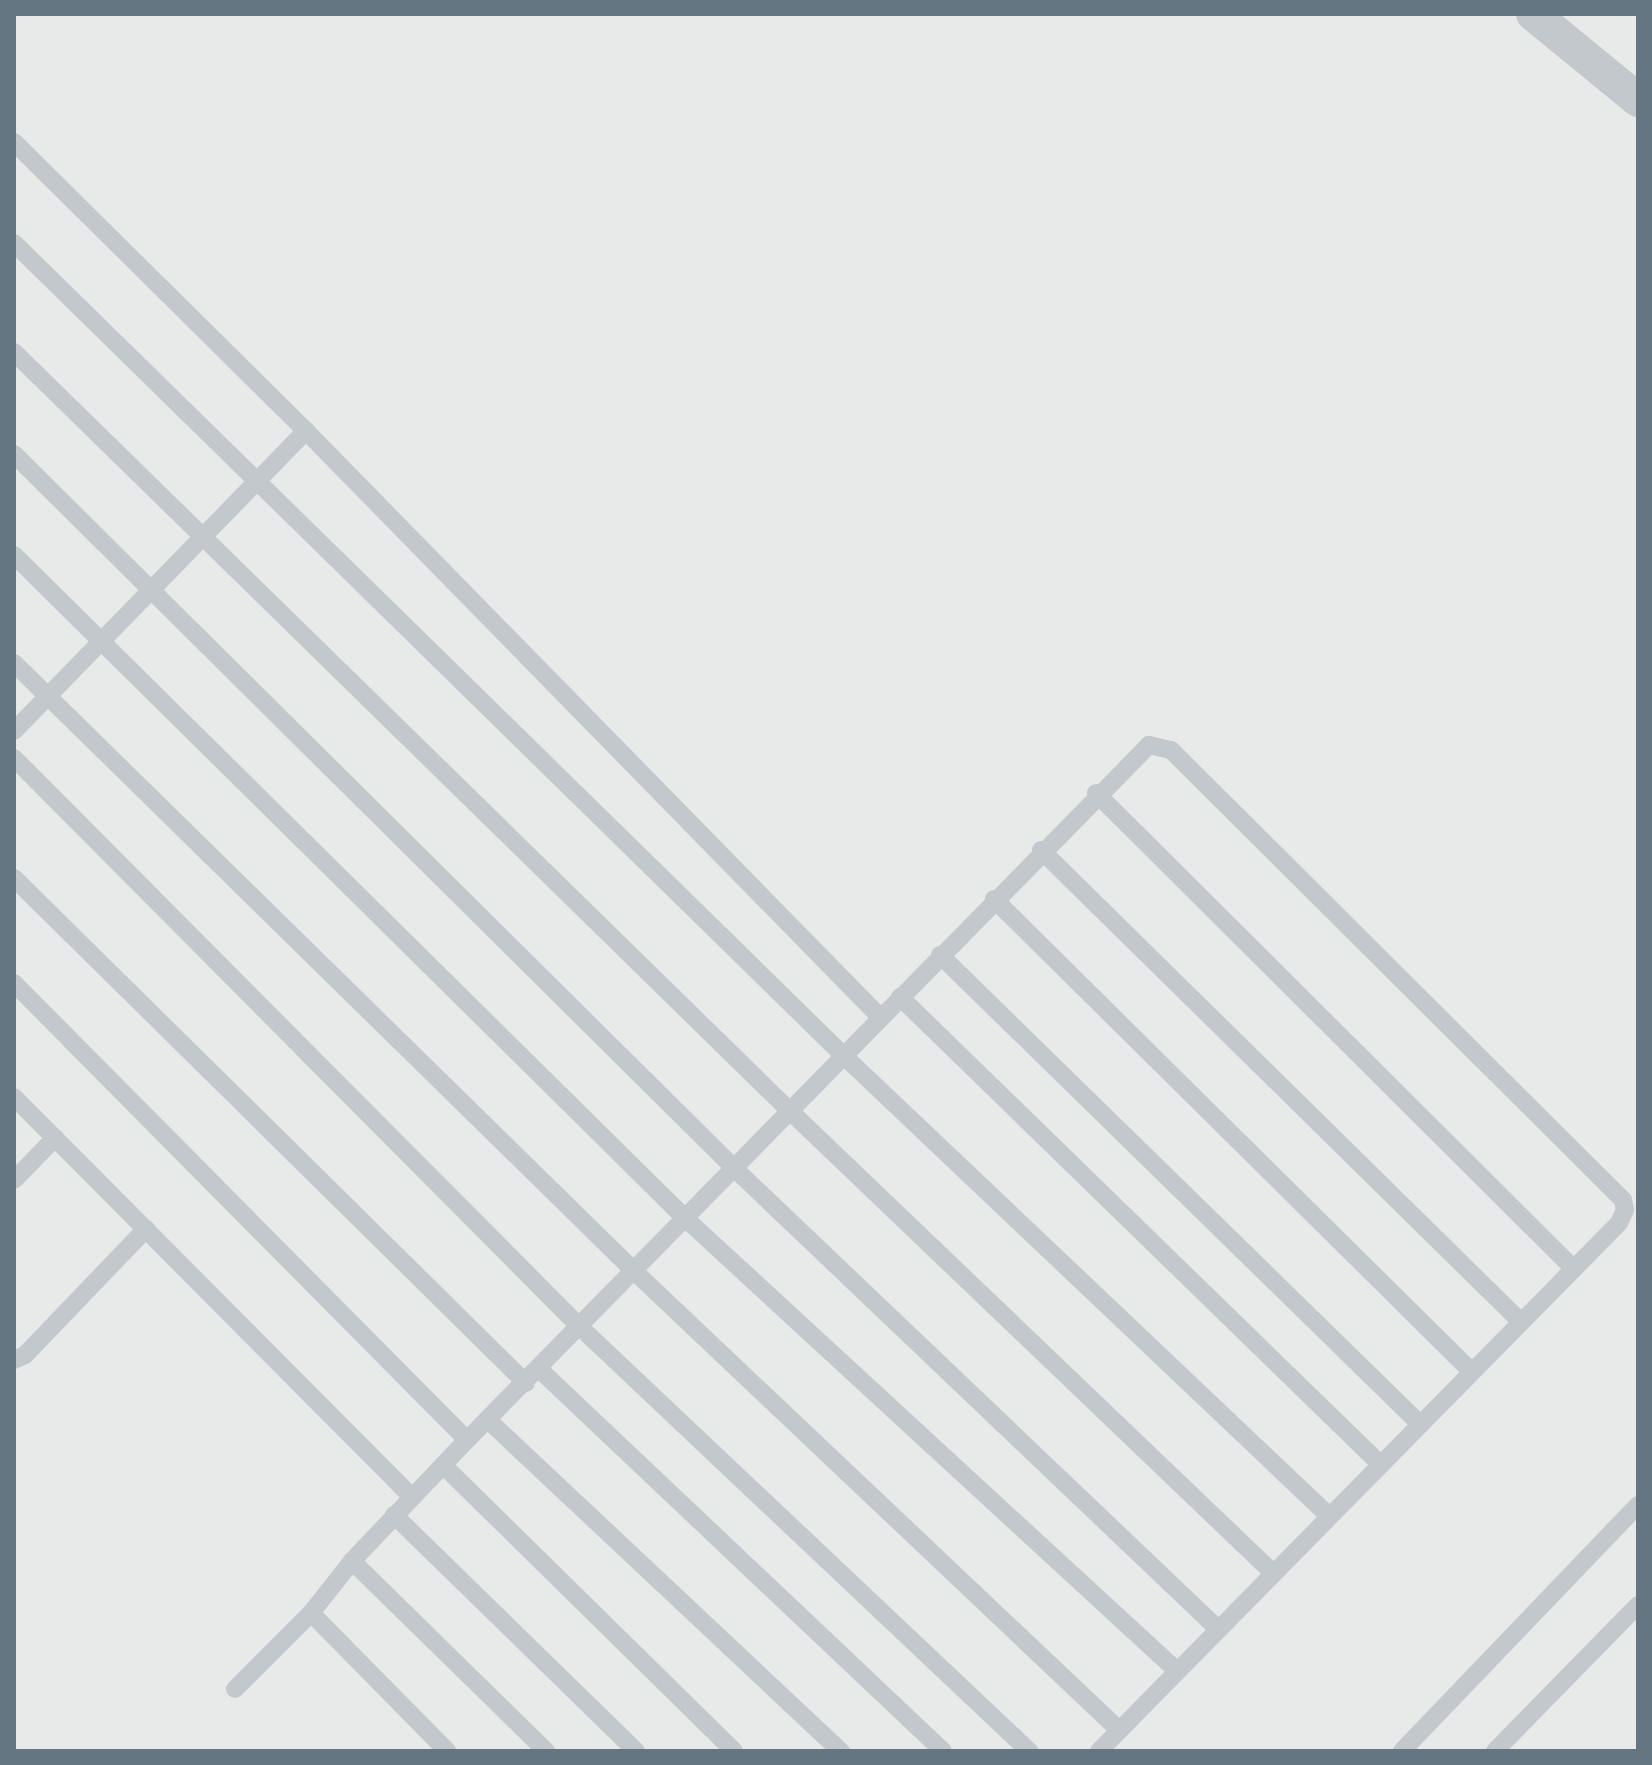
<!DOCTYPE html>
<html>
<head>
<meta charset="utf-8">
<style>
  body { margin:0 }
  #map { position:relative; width:1652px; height:1765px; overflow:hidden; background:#fafaf8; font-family:"Asap Condensed",sans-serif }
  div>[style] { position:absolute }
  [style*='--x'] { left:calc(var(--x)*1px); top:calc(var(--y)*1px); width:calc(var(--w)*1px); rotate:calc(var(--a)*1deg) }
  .built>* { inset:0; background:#e8e9e9; transform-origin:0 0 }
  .service>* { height:18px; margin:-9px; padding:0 9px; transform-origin:9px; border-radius:9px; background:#c3c8cc }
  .minor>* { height:34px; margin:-17px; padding:0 17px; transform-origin:17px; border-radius:17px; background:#c3c8cc }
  span { translate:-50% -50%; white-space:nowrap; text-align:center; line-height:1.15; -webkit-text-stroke:8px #fff; paint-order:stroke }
  .frame { position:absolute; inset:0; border:16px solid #657683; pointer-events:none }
</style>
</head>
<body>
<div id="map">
  <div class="built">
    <i style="left:14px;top:14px;width:1624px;height:1737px"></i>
  </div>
  <div class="service">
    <i style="--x:14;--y:142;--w:411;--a:44.7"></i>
    <i style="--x:306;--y:431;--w:820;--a:45.59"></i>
    <i style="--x:14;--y:243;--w:1162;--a:44.41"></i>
    <i style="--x:844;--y:1056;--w:668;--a:43.48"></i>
    <i style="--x:14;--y:352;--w:1087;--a:44.37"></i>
    <i style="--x:791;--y:1112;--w:667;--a:43.72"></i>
    <i style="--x:14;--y:454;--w:1015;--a:44.76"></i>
    <i style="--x:735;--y:1169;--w:667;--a:43.6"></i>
    <i style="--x:14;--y:555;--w:945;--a:44.66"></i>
    <i style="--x:686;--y:1219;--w:667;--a:42.63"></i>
    <i style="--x:14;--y:663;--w:868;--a:44.44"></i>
    <i style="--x:634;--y:1271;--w:668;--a:43.42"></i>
    <i style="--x:14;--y:731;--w:419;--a:-45.8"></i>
    <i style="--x:14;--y:758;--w:803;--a:45.15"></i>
    <i style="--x:580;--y:1327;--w:618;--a:43.36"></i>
    <i style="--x:1096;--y:793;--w:673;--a:44.88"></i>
    <i style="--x:1041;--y:850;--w:672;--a:44.52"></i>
    <i style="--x:14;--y:878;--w:719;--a:44.61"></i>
    <i style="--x:994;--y:899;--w:671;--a:44.7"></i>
    <i style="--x:940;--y:955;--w:671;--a:44.34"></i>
    <i style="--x:14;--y:983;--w:643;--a:45.25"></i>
    <i style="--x:900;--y:997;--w:668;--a:44.21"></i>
    <i style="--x:14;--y:1097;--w:564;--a:45.14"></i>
    <i style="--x:14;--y:1180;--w:59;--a:-45.7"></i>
    <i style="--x:14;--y:1360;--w:12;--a:-24"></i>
    <i style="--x:25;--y:1355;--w:175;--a:-46.2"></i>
    <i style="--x:539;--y:1369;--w:556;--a:43.4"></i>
    <i style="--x:488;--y:1420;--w:484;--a:43.2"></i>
    <i style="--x:443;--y:1465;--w:408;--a:44.5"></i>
    <i style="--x:394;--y:1515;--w:338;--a:44.3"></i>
    <i style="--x:352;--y:1561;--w:272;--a:44.4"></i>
    <i style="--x:311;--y:1613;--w:194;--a:45.4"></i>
    <i style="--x:235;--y:1689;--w:107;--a:-45"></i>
    <i style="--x:311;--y:1613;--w:66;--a:-51.7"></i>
    <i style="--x:352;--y:1561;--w:167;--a:-46.5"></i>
    <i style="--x:467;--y:1440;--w:974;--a:-45.54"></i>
    <i style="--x:1149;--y:745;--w:23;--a:13"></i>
    <i style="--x:1171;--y:750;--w:638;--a:44.87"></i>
    <i style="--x:1623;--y:1200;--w:10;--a:79"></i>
    <i style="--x:1625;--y:1210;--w:14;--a:115"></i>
    <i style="--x:1619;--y:1223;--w:741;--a:134.56"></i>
    <i style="--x:1402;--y:1751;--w:341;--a:-46.2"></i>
    <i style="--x:1495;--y:1751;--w:204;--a:-45.6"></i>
  </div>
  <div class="minor">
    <i style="--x:1533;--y:14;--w:136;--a:39.3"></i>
  </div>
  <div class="frame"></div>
</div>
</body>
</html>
